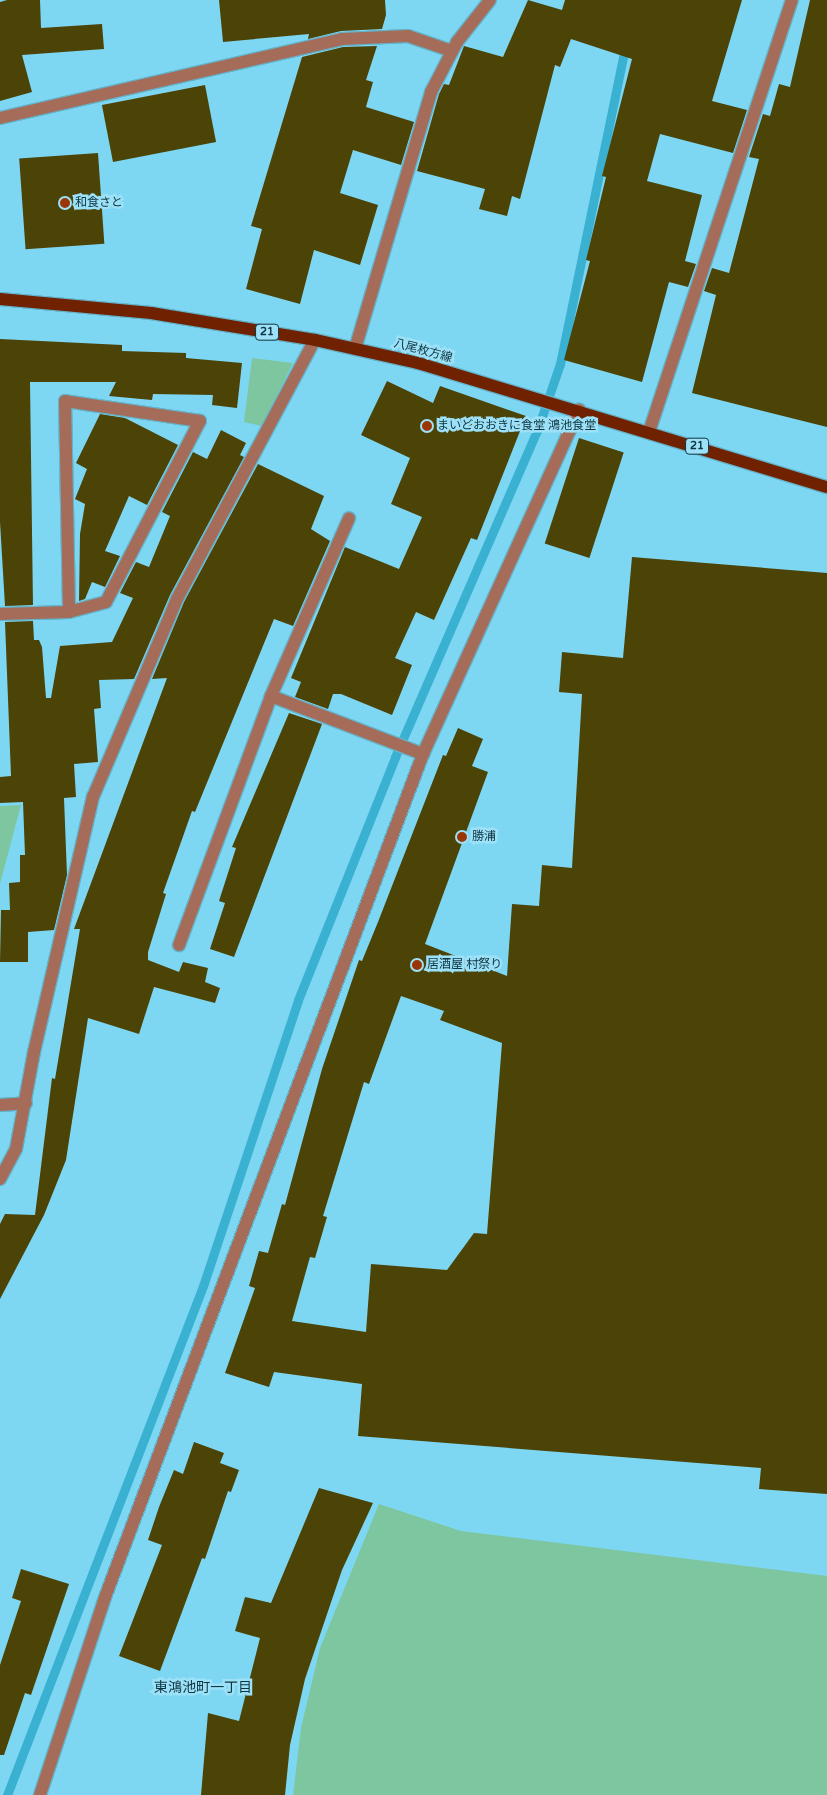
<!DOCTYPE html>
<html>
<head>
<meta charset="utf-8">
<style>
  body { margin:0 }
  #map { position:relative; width:827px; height:1795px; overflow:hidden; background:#7ed7f2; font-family:"Varela Round","Noto Sans JP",sans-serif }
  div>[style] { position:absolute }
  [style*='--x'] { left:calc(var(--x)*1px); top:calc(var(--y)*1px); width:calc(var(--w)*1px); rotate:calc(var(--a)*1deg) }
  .green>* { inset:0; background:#7ec6a0 }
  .stream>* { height:9px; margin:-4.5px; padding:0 4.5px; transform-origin:4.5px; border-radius:4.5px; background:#3bb1d2 }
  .building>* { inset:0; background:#4c4307; transform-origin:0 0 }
  .roads { filter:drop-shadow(1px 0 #65b3cb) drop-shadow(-1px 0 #65b3cb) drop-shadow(0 1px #65b3cb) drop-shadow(0 -1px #65b3cb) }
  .minor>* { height:12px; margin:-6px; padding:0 6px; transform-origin:6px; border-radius:6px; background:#a56d59 }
  .major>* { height:12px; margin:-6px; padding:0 6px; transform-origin:6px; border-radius:6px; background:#702200 }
  .dots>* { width:14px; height:14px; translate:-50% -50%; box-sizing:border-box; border:2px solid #9de1f8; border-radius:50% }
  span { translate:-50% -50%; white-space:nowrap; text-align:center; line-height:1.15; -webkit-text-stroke:5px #9de1f8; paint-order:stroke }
  .shield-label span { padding:1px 4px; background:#9de1f8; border:1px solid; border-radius:4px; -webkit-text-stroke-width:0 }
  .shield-label { font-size:11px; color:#0e3540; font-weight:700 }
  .poi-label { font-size:12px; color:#0e3540 }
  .left { translate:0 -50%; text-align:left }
  .street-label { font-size:12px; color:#0e3540 }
  .neighbourhood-label { font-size:14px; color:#0e3540 }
</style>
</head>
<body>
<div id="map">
  <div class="green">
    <i style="clip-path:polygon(252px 358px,293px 363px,262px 426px,244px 422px)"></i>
    <i style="clip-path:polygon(21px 805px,0 884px,0 806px)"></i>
    <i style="clip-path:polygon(379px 1504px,461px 1531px,827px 1576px,827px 1795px,293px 1795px,301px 1728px,320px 1648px)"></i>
  </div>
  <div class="stream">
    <i style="--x:7;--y:1795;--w:545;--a:-68.94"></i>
    <i style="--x:203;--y:1286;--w:301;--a:-71.6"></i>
    <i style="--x:298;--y:1000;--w:262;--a:-68.2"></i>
    <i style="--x:395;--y:757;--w:356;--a:-66.5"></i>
    <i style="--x:537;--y:431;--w:71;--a:-71.1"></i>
    <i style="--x:560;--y:364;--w:324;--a:-78.4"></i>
  </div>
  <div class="building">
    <i style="clip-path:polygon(7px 0,40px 0,41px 28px,102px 24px,104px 49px,22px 55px,32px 92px,0 101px,0 2px)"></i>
    <i style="clip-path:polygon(219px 0,385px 0,386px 15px,382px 29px,341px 31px,308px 39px,309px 34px,223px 42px)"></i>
    <i style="clip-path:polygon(528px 0,562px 10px,565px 0,742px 0,712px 101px,747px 110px,733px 153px,660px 134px,647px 181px,702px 195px,685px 261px,696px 264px,688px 287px,669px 282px,642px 382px,564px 360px,590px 261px,586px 260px,606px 177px,602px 176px,632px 59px,571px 39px,560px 67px,555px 65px,520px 199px,512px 196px,507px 216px,479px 209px,485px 189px,417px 171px,439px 94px,444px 84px,449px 85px,464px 46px,503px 57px)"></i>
    <i style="clip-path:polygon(810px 0,827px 0,827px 427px,692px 393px,716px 295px,704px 291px,712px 268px,729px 273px,759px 159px,749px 157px,763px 114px,770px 116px,779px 84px,790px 87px)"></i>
    <i style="clip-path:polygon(377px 46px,366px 80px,373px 82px,366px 107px,414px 122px,401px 165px,353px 150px,340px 193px,378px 205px,360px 265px,314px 250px,300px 304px,246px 289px,262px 229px,251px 226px,302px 57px,343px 47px)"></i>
    <i style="left:205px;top:85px;width:58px;height:105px;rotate:79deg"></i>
    <i style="left:98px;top:153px;width:91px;height:79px;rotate:86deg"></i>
    <i style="clip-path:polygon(0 339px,122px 345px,122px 351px,186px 353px,186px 358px,242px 363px,237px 408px,212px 405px,213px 395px,153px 394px,152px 400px,109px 396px,116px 382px,30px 382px,33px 605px,5px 606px,0 522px)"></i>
    <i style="clip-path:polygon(387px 381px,433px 403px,440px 386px,526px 416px,477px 540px,471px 538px,434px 620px,416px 612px,395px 658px,412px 665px,392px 715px,341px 694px,333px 694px,328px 709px,295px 697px,301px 682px,291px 678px,345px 547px,399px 569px,422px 517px,391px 504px,410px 458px,361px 435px)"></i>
    <i style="clip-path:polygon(100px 414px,125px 418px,178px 445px,147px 505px,129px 496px,105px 551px,120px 556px,105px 587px,92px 582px,85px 599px,79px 601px,80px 534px,85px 504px,75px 499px,87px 469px,76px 463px)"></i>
    <i style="clip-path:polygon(221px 430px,246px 443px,240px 455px,244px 457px,170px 595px,134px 679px,99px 680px,101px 708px,94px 709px,98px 762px,74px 764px,76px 797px,64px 798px,67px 875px,54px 930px,28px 932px,28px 962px,0 962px,1px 910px,10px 910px,9px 883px,20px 882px,20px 855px,25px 855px,23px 802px,0 803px,0 777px,11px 776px,5px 622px,33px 621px,34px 640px,39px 640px,42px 647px,46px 698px,51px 698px,60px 646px,112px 642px,133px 598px,120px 593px,136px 562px,149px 567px,170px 516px,162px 512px,193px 452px,207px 459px)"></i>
    <i style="left:579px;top:438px;width:47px;height:111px;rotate:18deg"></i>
    <i style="clip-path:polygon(258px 464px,324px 496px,311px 529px,330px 541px,293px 626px,274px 619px,195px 812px,192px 811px,163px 893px,166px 894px,148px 952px,148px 960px,179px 972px,183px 962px,208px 968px,205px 982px,220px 988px,215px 1003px,154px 987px,139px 1034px,88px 1018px,66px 1160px,44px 1215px,0 1299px,0 1224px,5px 1214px,35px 1215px,52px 1078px,55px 1079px,80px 929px,74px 929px,167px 678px,152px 679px,184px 602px)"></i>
    <i style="clip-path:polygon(evenodd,632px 557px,827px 573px,827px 1494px,759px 1489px,761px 1468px,358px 1436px,362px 1384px,274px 1372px,269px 1387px,225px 1373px,255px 1288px,249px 1286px,259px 1251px,268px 1253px,282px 1204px,285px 1205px,322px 1069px,359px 960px,362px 961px,378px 922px,443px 755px,446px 756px,458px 728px,483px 739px,472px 766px,488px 772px,425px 944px,507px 976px,512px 904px,539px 906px,542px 865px,572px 868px,582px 694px,559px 692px,562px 652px,623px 658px,632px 557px,401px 996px,444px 1011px,440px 1020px,502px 1043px,487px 1234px,474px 1233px,447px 1270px,371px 1264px,366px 1332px,292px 1321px,310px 1257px,315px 1258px,327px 1217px,323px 1216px,364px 1082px,369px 1084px,401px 996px)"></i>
    <i style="clip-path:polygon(289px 713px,322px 724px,234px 957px,210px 949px,225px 903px,219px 901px,236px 848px,232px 847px)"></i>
    <i style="clip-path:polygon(194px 1442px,224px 1453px,220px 1463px,239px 1470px,231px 1492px,228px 1491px,205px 1559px,202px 1558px,160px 1671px,119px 1656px,162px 1545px,148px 1540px,159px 1507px,174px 1470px,183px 1474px)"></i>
    <i style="clip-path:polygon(319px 1488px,373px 1503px,342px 1570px,305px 1679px,290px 1745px,285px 1795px,201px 1795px,208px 1713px,239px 1721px,260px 1638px,235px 1631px,245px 1597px,271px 1603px)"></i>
    <i style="clip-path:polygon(21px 1569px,69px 1584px,31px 1695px,25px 1693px,4px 1755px,0 1755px,0 1665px,21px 1601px,12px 1598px)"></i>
  </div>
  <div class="roads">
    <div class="minor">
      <i style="--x:0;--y:118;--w:351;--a:-13"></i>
      <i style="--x:342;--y:39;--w:66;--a:-2.6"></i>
      <i style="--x:408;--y:36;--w:46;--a:18.8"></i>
      <i style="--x:355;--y:349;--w:268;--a:-73.5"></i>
      <i style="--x:431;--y:92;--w:56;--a:-62.5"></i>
      <i style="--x:457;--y:42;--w:53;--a:-51.8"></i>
      <i style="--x:649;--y:432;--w:455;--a:-71.7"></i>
      <i style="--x:0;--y:614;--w:69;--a:-1.7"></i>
      <i style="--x:69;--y:612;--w:38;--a:-15"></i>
      <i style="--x:106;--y:602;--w:204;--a:-62.6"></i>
      <i style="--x:200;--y:421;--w:136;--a:-171.6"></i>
      <i style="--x:65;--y:401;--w:211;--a:88.9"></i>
      <i style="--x:271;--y:696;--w:194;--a:-66.3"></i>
      <i style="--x:179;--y:945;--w:265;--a:-69.7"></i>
      <i style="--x:271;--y:696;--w:163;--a:20.9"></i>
      <i style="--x:0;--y:1105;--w:26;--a:-4"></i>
      <i style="--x:0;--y:1179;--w:34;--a:-62"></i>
      <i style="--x:16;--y:1149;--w:99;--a:-79.5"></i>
      <i style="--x:34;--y:1052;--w:262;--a:-77"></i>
      <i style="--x:93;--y:797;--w:215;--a:-67"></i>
      <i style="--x:177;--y:599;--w:293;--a:-62"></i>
      <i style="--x:40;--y:1795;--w:205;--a:-71.8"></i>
      <i style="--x:104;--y:1600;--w:904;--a:-69.34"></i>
      <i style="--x:423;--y:754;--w:378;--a:-65.6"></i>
    </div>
    <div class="major">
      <i style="--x:0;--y:299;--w:152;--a:5.3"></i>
      <i style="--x:151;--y:313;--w:166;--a:9.3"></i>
      <i style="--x:315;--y:340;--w:106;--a:12.6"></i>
      <i style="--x:418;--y:363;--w:427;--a:16.9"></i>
    </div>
  </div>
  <div class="dots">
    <i style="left:65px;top:203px;background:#9a3505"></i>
    <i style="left:427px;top:426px;background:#9a3505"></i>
    <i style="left:462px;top:837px;background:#9a3505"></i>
    <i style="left:417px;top:965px;background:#9a3505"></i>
  </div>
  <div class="shield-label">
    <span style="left:267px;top:332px">21</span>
    <span style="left:697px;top:446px">21</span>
  </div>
  <div class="poi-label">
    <span class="left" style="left:75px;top:203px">和食さと</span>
    <span class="left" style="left:437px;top:426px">まいどおおきに食堂 鴻池食堂</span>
    <span class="left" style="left:472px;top:837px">勝浦</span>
    <span class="left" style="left:427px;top:965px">居酒屋 村祭り</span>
  </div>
  <div class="street-label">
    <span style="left:423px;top:351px;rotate:15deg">八尾枚方線</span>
  </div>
  <div class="neighbourhood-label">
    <span style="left:203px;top:1688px">東鴻池町一丁目</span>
  </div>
</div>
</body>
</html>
